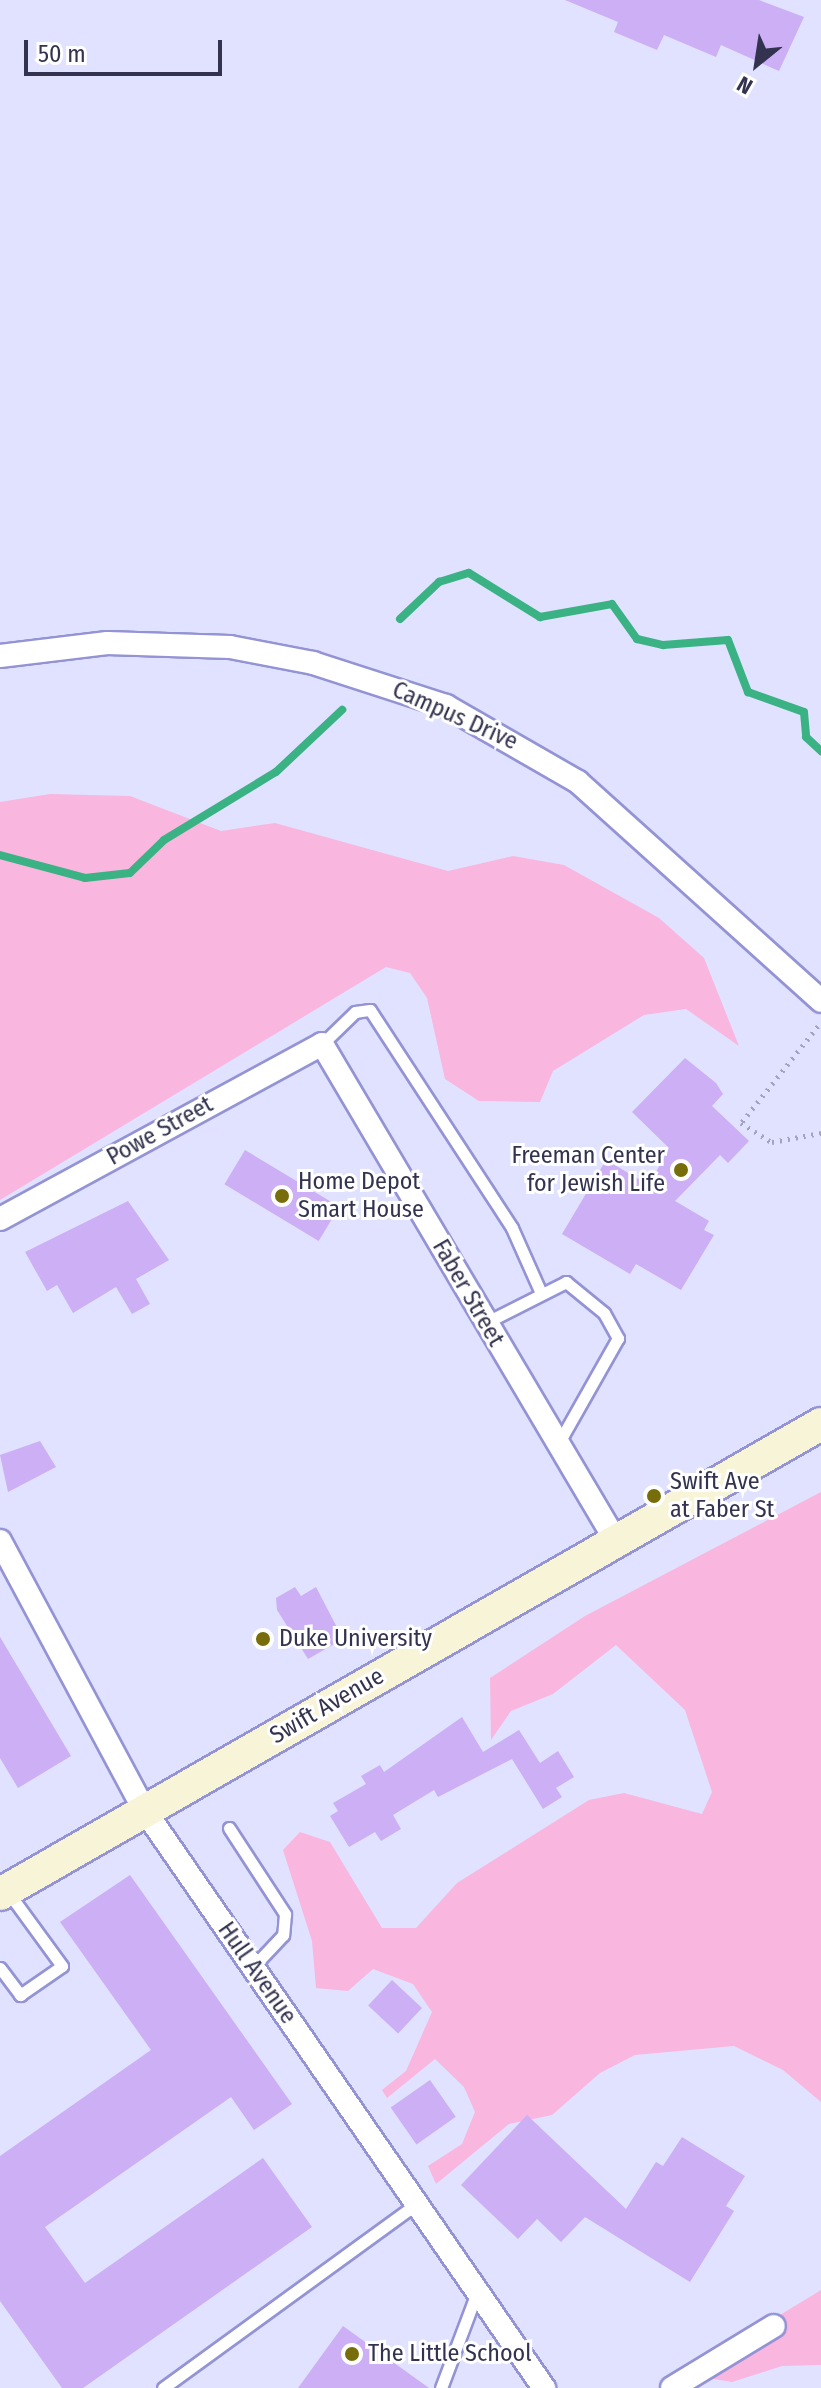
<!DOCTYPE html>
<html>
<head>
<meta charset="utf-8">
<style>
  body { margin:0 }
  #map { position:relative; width:821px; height:2388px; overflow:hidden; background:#e1e2ff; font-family:"Fira Sans Condensed",sans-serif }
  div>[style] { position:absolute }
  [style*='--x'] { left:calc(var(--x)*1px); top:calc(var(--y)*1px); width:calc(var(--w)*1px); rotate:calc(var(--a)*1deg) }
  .green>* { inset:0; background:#f9b6de }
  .stream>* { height:8px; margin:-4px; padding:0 4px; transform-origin:4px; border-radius:4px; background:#3bb283 }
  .building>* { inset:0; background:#ccaff5; transform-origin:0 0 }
  .path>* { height:5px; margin-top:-2.5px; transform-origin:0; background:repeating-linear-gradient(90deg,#a3a3c0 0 2px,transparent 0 8px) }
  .roads { filter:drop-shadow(2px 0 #9393d5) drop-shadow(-2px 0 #9393d5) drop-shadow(0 2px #9393d5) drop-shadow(0 -2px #9393d5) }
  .lane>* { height:11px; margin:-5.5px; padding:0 5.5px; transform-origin:5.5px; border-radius:5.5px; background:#fff }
  .street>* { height:22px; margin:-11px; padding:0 11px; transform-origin:11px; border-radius:11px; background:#fff }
  .secondary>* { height:32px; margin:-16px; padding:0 16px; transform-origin:16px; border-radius:16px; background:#f7f4d8 }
  .dots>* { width:22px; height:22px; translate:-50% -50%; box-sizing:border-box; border:4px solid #fff; border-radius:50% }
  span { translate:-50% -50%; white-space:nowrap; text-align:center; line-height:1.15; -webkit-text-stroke:6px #fff; paint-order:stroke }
  .street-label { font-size:24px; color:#33334f }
  .poi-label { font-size:24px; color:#33334f }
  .right { translate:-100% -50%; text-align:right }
  .left { translate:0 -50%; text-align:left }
  .north { position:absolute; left:717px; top:24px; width:80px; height:80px; -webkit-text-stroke:6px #fff; paint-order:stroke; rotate:210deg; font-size:22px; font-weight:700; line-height:32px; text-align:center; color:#33334f }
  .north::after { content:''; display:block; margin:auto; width:28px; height:36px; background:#33334f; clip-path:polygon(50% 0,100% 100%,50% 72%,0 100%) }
  .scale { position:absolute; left:24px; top:40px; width:198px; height:36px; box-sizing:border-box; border:4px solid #33334f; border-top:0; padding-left:10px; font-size:24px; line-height:28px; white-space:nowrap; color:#33334f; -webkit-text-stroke:6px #fff; paint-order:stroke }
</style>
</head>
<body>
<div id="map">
  <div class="green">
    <i style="clip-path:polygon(50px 794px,130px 796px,221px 831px,275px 823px,448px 871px,513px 856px,564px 865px,659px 918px,704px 958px,739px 1046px,686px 1009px,644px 1015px,553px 1071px,540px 1102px,479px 1101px,445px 1079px,427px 998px,410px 973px,386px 967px,0 1200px,0 802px)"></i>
    <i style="clip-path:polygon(821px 1492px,821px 2102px,783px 2070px,734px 2046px,635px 2055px,600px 2073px,552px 2115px,509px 2124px,436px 2184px,428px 2166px,462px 2144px,475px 2112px,464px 2087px,435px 2059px,387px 2098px,382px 2090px,406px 2071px,432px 2012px,413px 1984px,373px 1969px,348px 1991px,316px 1988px,312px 1941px,283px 1850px,300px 1832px,330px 1842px,382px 1928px,416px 1928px,457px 1883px,589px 1800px,624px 1793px,702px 1814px,712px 1792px,685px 1710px,616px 1645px,553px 1694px,511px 1711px,491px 1740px,490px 1678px,585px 1616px)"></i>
    <i style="clip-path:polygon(821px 2290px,821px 2365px,782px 2366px,732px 2382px,708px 2378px,708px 2359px)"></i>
  </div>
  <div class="stream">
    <i style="--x:400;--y:619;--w:54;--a:-43.5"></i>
    <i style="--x:439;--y:582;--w:31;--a:-17"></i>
    <i style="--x:469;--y:573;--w:84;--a:31.8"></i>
    <i style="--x:540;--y:617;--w:73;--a:-10.2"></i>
    <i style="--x:612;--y:604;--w:43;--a:54.5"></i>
    <i style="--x:637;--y:639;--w:27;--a:13"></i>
    <i style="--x:663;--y:645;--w:65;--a:-4.4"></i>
    <i style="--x:728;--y:640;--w:56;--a:69"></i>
    <i style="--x:748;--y:692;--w:59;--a:19.7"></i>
    <i style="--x:804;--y:712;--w:25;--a:85"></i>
    <i style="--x:806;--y:737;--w:21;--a:43"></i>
    <i style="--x:0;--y:855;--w:88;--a:15.1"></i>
    <i style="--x:85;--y:878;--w:45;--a:-6.3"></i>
    <i style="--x:130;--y:873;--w:47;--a:-44.1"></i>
    <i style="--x:164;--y:840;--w:131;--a:-31.3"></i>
    <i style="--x:276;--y:772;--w:91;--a:-43.2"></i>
  </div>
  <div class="building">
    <i style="clip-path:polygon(565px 0,759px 0,804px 17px,779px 71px,721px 45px,716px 57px,664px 35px,657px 50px,614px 32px,618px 22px)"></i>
    <i style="clip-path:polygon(685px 1058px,716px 1083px,723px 1094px,712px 1106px,749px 1141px,728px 1163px,720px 1155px,675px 1201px,709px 1221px,704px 1230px,714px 1235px,681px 1290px,636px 1264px,630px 1274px,562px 1234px,606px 1160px,649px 1185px,669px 1148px,632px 1112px)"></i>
    <i style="left:245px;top:1150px;width:110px;height:40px;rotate:31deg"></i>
    <i style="clip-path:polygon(128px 1201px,169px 1260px,136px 1279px,150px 1304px,132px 1314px,116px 1287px,73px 1313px,57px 1285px,47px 1291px,25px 1252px)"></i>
    <i style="clip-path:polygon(40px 1441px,56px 1467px,8px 1492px,0 1455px)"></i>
    <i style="clip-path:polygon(295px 1587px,301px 1596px,316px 1587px,343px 1639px,308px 1659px,277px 1610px,276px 1598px)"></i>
    <i style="clip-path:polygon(0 1637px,71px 1756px,18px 1788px,0 1758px)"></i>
    <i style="clip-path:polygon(462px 1717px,483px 1752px,519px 1730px,540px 1763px,558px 1751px,574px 1777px,556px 1788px,562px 1797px,543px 1809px,512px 1759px,438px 1797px,434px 1790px,393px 1815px,401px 1829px,381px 1841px,375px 1832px,349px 1847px,330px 1816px,338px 1811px,333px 1803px,366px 1784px,361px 1776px,380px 1765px,384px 1772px)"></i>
    <i style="clip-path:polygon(130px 1875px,292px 2104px,254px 2130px,231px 2097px,45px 2227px,85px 2283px,263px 2158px,312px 2227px,83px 2388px,62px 2388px,0 2301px,0 2156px,151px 2050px,60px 1922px)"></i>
    <i style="left:392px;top:1980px;width:41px;height:35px;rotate:43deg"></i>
    <i style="left:430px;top:2080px;width:45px;height:48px;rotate:55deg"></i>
    <i style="clip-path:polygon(527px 2115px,626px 2209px,656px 2162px,663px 2166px,682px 2137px,745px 2176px,726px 2206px,734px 2211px,690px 2282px,585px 2217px,561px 2242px,537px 2219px,518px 2239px,461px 2185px)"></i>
    <i style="clip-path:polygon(343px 2326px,429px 2388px,298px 2388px)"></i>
  </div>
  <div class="path">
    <i style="--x:818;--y:1026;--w:124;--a:128.4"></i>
    <i style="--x:741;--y:1123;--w:36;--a:32"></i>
    <i style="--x:772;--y:1142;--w:50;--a:-10.4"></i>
  </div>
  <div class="roads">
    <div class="lane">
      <i style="--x:322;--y:1044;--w:46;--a:-44.1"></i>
      <i style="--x:355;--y:1012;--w:15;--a:-8"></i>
      <i style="--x:370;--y:1010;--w:260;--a:56.9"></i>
      <i style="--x:512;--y:1228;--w:69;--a:66"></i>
      <i style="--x:485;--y:1323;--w:91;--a:-26.8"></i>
      <i style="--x:566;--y:1282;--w:49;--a:39.2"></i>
      <i style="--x:604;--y:1313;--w:29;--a:61"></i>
      <i style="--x:618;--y:1338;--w:122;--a:119.5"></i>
      <i style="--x:229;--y:1828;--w:103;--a:56.9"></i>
      <i style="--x:285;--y:1914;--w:21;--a:95"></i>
      <i style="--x:283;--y:1935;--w:44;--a:133.2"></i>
      <i style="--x:0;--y:1968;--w:34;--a:53"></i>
      <i style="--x:20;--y:1995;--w:51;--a:-34.6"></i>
      <i style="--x:62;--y:1966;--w:92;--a:-126.1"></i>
      <i style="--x:163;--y:2388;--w:313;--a:-36"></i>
      <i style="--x:441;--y:2388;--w:103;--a:-69.4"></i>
    </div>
    <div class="street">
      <i style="--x:0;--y:656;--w:108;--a:-6.9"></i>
      <i style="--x:107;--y:643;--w:123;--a:1.9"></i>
      <i style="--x:230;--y:647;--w:85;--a:10.9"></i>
      <i style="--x:313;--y:663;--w:140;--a:17.9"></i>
      <i style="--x:446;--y:706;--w:152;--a:29.9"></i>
      <i style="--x:578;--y:782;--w:327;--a:42"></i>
      <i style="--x:0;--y:1219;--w:366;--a:-28.5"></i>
      <i style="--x:322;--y:1044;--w:577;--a:59.39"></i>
      <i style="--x:0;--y:1541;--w:306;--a:61.8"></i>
      <i style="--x:145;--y:1811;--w:702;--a:55.34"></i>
      <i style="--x:672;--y:2388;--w:119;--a:-31.3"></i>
    </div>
    <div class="secondary">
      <i style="--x:0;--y:1894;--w:946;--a:-29.79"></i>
    </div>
  </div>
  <div class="dots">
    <i style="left:681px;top:1170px;background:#776d0a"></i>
    <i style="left:282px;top:1196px;background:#776d0a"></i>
    <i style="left:654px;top:1496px;background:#776d0a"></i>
    <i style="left:263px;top:1639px;background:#776d0a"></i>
    <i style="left:352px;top:2354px;background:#776d0a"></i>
  </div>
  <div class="street-label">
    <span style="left:455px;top:716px;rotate:24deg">Campus Drive</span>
    <span style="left:160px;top:1131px;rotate:-29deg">Powe Street</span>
    <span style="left:468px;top:1293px;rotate:60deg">Faber Street</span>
    <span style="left:327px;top:1706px;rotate:-30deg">Swift Avenue</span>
    <span style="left:257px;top:1973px;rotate:55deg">Hull Avenue</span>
  </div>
  <div class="poi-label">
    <span class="right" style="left:665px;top:1170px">Freeman Center<br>for Jewish Life</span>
    <span class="left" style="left:298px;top:1196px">Home Depot<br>Smart House</span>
    <span class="left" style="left:670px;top:1496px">Swift Ave<br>at Faber St</span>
    <span class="left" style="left:279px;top:1639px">Duke University</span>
    <span class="left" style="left:368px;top:2354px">The Little School</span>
  </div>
  <div class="north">N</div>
  <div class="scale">50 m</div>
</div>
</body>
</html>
